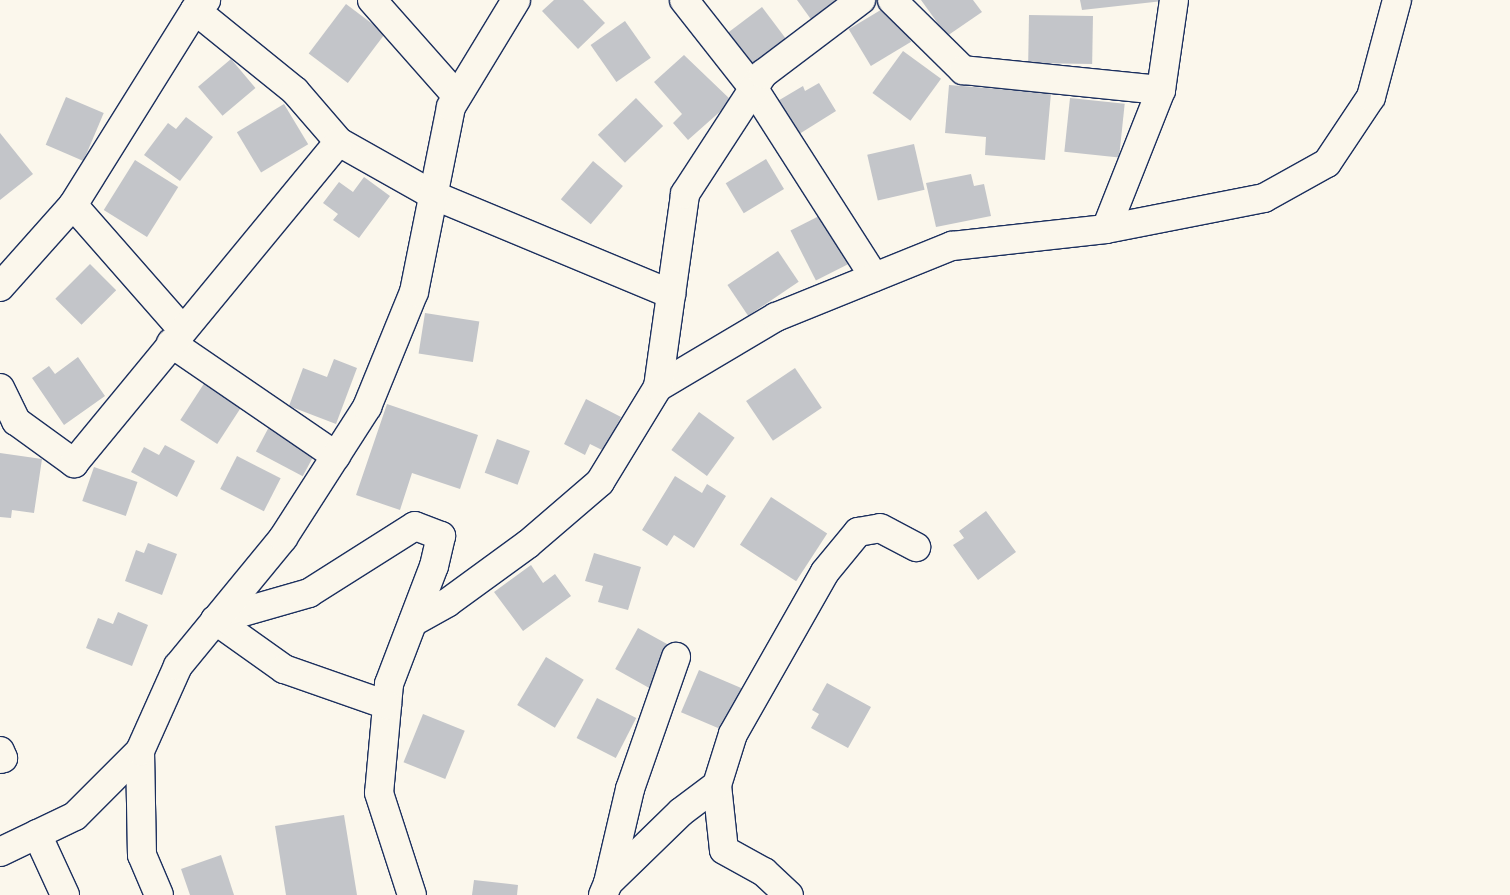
<!DOCTYPE html>
<html>
<head>
<meta charset="utf-8">
<style>
  body { margin:0 }
  #map { position:relative; width:1510px; height:895px; overflow:hidden; background:#fbf7ec; font-family:"Patrick Hand",sans-serif }
  div>[style] { position:absolute }
  [style*='--x'] { left:calc(var(--x)*1px); top:calc(var(--y)*1px); width:calc(var(--w)*1px); rotate:calc(var(--a)*1deg) }
  .building>* { inset:0; background:#c3c5c9; transform-origin:0 0 }
  .roads { filter:drop-shadow(1px 0 #1b2f5e) drop-shadow(-1px 0 #1b2f5e) drop-shadow(0 1px #1b2f5e) drop-shadow(0 -1px #1b2f5e) }
  .minor>* { height:28px; margin:-14px; padding:0 14px; transform-origin:14px; border-radius:14px; background:#fbf7ec }
  span { translate:-50% -50%; white-space:nowrap; text-align:center; line-height:1.15; -webkit-text-stroke:4px #fbf7ec; paint-order:stroke }
</style>
</head>
<body>
<div id="map">
  <div class="building">
    <i style="clip-path:polygon(554px 0,583px 0,605px 23px,578px 49px,542px 11px)"></i>
    <i style="clip-path:polygon(797px 0,857px 0,818px 29px)"></i>
    <i style="clip-path:polygon(921px 0,973px 0,982px 12px,947px 36px)"></i>
    <i style="clip-path:polygon(1080px 0,1163px 0,1163px 1px,1082px 10px)"></i>
    <i style="left:346px;top:4px;width:49px;height:62px;rotate:37deg"></i>
    <i style="left:889px;top:5px;width:43px;height:47px;rotate:59deg"></i>
    <i style="left:762px;top:7px;width:51px;height:44px;rotate:53deg"></i>
    <i style="left:1029px;top:15px;width:64px;height:48px;rotate:1deg"></i>
    <i style="left:625px;top:21px;width:45px;height:42px;rotate:55deg"></i>
    <i style="left:903px;top:51px;width:47px;height:52px;rotate:36deg"></i>
    <i style="clip-path:polygon(684px 55px,732px 101px,688px 140px,673px 123px,682px 114px,654px 82px)"></i>
    <i style="left:231px;top:59px;width:38px;height:43px;rotate:50deg"></i>
    <i style="clip-path:polygon(819px 83px,836px 111px,796px 136px,776px 102px,803px 86px,805px 91px)"></i>
    <i style="clip-path:polygon(949px 85px,1051px 93px,1045px 160px,985px 155px,986px 137px,945px 133px)"></i>
    <i style="left:66px;top:97px;width:41px;height:52px;rotate:23deg"></i>
    <i style="left:636px;top:98px;width:39px;height:53px;rotate:46deg"></i>
    <i style="left:1070px;top:98px;width:55px;height:54px;rotate:6deg"></i>
    <i style="left:284px;top:104px;width:47px;height:55px;rotate:59deg"></i>
    <i style="clip-path:polygon(186px 117px,213px 137px,180px 181px,144px 155px,168px 123px,176px 129px)"></i>
    <i style="clip-path:polygon(0 133px,33px 174px,0 200px)"></i>
    <i style="left:914px;top:144px;width:47px;height:48px;rotate:77deg"></i>
    <i style="left:766px;top:159px;width:35px;height:47px;rotate:59deg"></i>
    <i style="left:135px;top:160px;width:51px;height:59px;rotate:32deg"></i>
    <i style="left:593px;top:161px;width:39px;height:50px;rotate:40deg"></i>
    <i style="clip-path:polygon(971px 174px,974px 186px,984px 184px,991px 216px,936px 227px,926px 183px)"></i>
    <i style="clip-path:polygon(364px 177px,390px 196px,359px 238px,333px 220px,338px 214px,323px 203px,339px 182px,353px 192px)"></i>
    <i style="left:827px;top:212px;width:56px;height:41px;rotate:63deg"></i>
    <i style="left:778px;top:251px;width:37px;height:61px;rotate:56deg"></i>
    <i style="left:90px;top:264px;width:37px;height:49px;rotate:45deg"></i>
    <i style="left:425px;top:313px;width:55px;height:41px;rotate:9deg"></i>
    <i style="clip-path:polygon(78px 357px,105px 396px,64px 425px,32px 378px,49px 366px,55px 374px)"></i>
    <i style="clip-path:polygon(334px 359px,357px 368px,336px 424px,289px 406px,303px 368px,327px 377px)"></i>
    <i style="left:795px;top:368px;width:48px;height:59px;rotate:56deg"></i>
    <i style="left:207px;top:379px;width:44px;height:49px;rotate:33deg"></i>
    <i style="clip-path:polygon(586px 399px,621px 417px,604px 451px,590px 444px,585px 455px,564px 444px)"></i>
    <i style="clip-path:polygon(387px 404px,478px 435px,460px 489px,412px 473px,400px 510px,356px 495px)"></i>
    <i style="left:699px;top:412px;width:44px;height:47px;rotate:36deg"></i>
    <i style="left:270px;top:425px;width:53px;height:30px;rotate:28deg"></i>
    <i style="left:497px;top:439px;width:35px;height:36px;rotate:20deg"></i>
    <i style="clip-path:polygon(165px 445px,195px 461px,177px 497px,131px 472px,144px 447px,159px 455px)"></i>
    <i style="clip-path:polygon(0 453px,42px 459px,34px 513px,12px 510px,11px 518px,0 517px)"></i>
    <i style="left:237px;top:456px;width:49px;height:37px;rotate:27deg"></i>
    <i style="left:94px;top:467px;width:46px;height:36px;rotate:19deg"></i>
    <i style="clip-path:polygon(675px 476px,702px 493px,707px 484px,726px 496px,694px 548px,674px 535px,667px 546px,642px 530px)"></i>
    <i style="left:771px;top:497px;width:67px;height:57px;rotate:33deg"></i>
    <i style="clip-path:polygon(986px 511px,1016px 552px,978px 580px,953px 545px,964px 538px,959px 531px)"></i>
    <i style="clip-path:polygon(148px 543px,177px 554px,162px 595px,125px 581px,136px 550px,144px 553px)"></i>
    <i style="clip-path:polygon(594px 553px,641px 567px,628px 610px,598px 602px,603px 586px,585px 581px)"></i>
    <i style="clip-path:polygon(531px 565px,543px 583px,555px 574px,571px 596px,523px 631px,494px 592px)"></i>
    <i style="clip-path:polygon(118px 612px,148px 625px,132px 666px,86px 648px,98px 618px,113px 624px)"></i>
    <i style="left:638px;top:628px;width:43px;height:47px;rotate:29deg"></i>
    <i style="left:546px;top:657px;width:44px;height:56px;rotate:31deg"></i>
    <i style="left:699px;top:670px;width:49px;height:46px;rotate:23deg"></i>
    <i style="clip-path:polygon(827px 683px,871px 707px,848px 748px,811px 728px,819px 714px,812px 710px)"></i>
    <i style="left:597px;top:698px;width:44px;height:45px;rotate:27deg"></i>
    <i style="left:423px;top:714px;width:45px;height:52px;rotate:22deg"></i>
    <i style="clip-path:polygon(344px 815px,357px 895px,286px 895px,275px 826px)"></i>
    <i style="clip-path:polygon(221px 855px,234px 895px,190px 895px,181px 869px)"></i>
    <i style="clip-path:polygon(474px 880px,518px 885px,517px 895px,472px 895px)"></i>
  </div>
  <div class="roads">
    <div class="minor">
      <i style="--x:372;--y:0;--w:128;--a:48.5"></i>
      <i style="--x:684;--y:0;--w:113;--a:51.8"></i>
      <i style="--x:754;--y:89;--w:223;--a:57.4"></i>
      <i style="--x:892;--y:0;--w:100;--a:44.6"></i>
      <i style="--x:963;--y:70;--w:199;--a:5.8"></i>
      <i style="--x:195;--y:10;--w:129;--a:39"></i>
      <i style="--x:295;--y:91;--w:67;--a:49.2"></i>
      <i style="--x:339;--y:142;--w:108;--a:29.4"></i>
      <i style="--x:433;--y:195;--w:258;--a:22.6"></i>
      <i style="--x:73;--y:205;--w:165;--a:48.7"></i>
      <i style="--x:1106;--y:229;--w:149;--a:-68.4"></i>
      <i style="--x:1161;--y:90;--w:91;--a:-81.8"></i>
      <i style="--x:0;--y:287;--w:110;--a:-48.3"></i>
      <i style="--x:73;--y:205;--w:230;--a:-58"></i>
      <i style="--x:195;--y:10;--w:15;--a:-42"></i>
      <i style="--x:171;--y:343;--w:200;--a:34.4"></i>
      <i style="--x:658;--y:387;--w:137;--a:-30.7"></i>
      <i style="--x:776;--y:317;--w:190;--a:-22"></i>
      <i style="--x:952;--y:246;--w:155;--a:-6.3"></i>
      <i style="--x:1106;--y:229;--w:161;--a:-11.1"></i>
      <i style="--x:1264;--y:198;--w:72;--a:-29.1"></i>
      <i style="--x:1327;--y:163;--w:79;--a:-56.3"></i>
      <i style="--x:1371;--y:97;--w:100;--a:-75"></i>
      <i style="--x:0;--y:388;--w:37;--a:64"></i>
      <i style="--x:16;--y:421;--w:72;--a:35.9"></i>
      <i style="--x:74;--y:463;--w:416;--a:-50.5"></i>
      <i style="--x:215;--y:620;--w:98;--a:-16"></i>
      <i style="--x:309;--y:593;--w:125;--a:-32.3"></i>
      <i style="--x:415;--y:526;--w:28;--a:21"></i>
      <i style="--x:441;--y:536;--w:31;--a:103"></i>
      <i style="--x:434;--y:566;--w:126;--a:110.9"></i>
      <i style="--x:389;--y:684;--w:109;--a:95.2"></i>
      <i style="--x:379;--y:793;--w:107;--a:72.1"></i>
      <i style="--x:215;--y:620;--w:85;--a:35.4"></i>
      <i style="--x:284;--y:669;--w:109;--a:19.3"></i>
      <i style="--x:413;--y:622;--w:39;--a:-29"></i>
      <i style="--x:447;--y:603;--w:100;--a:-36.1"></i>
      <i style="--x:528;--y:544;--w:95;--a:-40.7"></i>
      <i style="--x:600;--y:482;--w:111;--a:-58.6"></i>
      <i style="--x:658;--y:387;--w:195;--a:-82"></i>
      <i style="--x:685;--y:194;--w:143;--a:-57"></i>
      <i style="--x:763;--y:74;--w:123;--a:-37.1"></i>
      <i style="--x:0;--y:751;--w:8;--a:67"></i>
      <i style="--x:3;--y:758;--w:3;--a:162"></i>
      <i style="--x:140;--y:751;--w:104;--a:88.9"></i>
      <i style="--x:142;--y:855;--w:43;--a:67"></i>
      <i style="--x:717;--y:785;--w:65;--a:83.9"></i>
      <i style="--x:724;--y:850;--w:46;--a:28.8"></i>
      <i style="--x:764;--y:872;--w:34;--a:43"></i>
      <i style="--x:37;--y:834;--w:67;--a:65.3"></i>
      <i style="--x:0;--y:852;--w:83;--a:-25.6"></i>
      <i style="--x:75;--y:816;--w:92;--a:-45"></i>
      <i style="--x:140;--y:751;--w:93;--a:-65.9"></i>
      <i style="--x:178;--y:666;--w:166;--a:-50.6"></i>
      <i style="--x:283;--y:538;--w:156;--a:-57.3"></i>
      <i style="--x:367;--y:407;--w:124;--a:-67.8"></i>
      <i style="--x:414;--y:292;--w:189;--a:-78.7"></i>
      <i style="--x:451;--y:107;--w:125;--a:-58.7"></i>
      <i style="--x:608;--y:883;--w:97;--a:-76.8"></i>
      <i style="--x:630;--y:789;--w:140;--a:-70.8"></i>
      <i style="--x:603;--y:895;--w:13;--a:-67"></i>
      <i style="--x:608;--y:883;--w:102;--a:-44.2"></i>
      <i style="--x:681;--y:812;--w:45;--a:-36.9"></i>
      <i style="--x:717;--y:785;--w:53;--a:-72.6"></i>
      <i style="--x:733;--y:734;--w:186;--a:-60.4"></i>
      <i style="--x:825;--y:572;--w:52;--a:-50.5"></i>
      <i style="--x:858;--y:532;--w:22;--a:-10"></i>
      <i style="--x:880;--y:528;--w:41;--a:27.8"></i>
    </div>
  </div>
</div>
</body>
</html>
